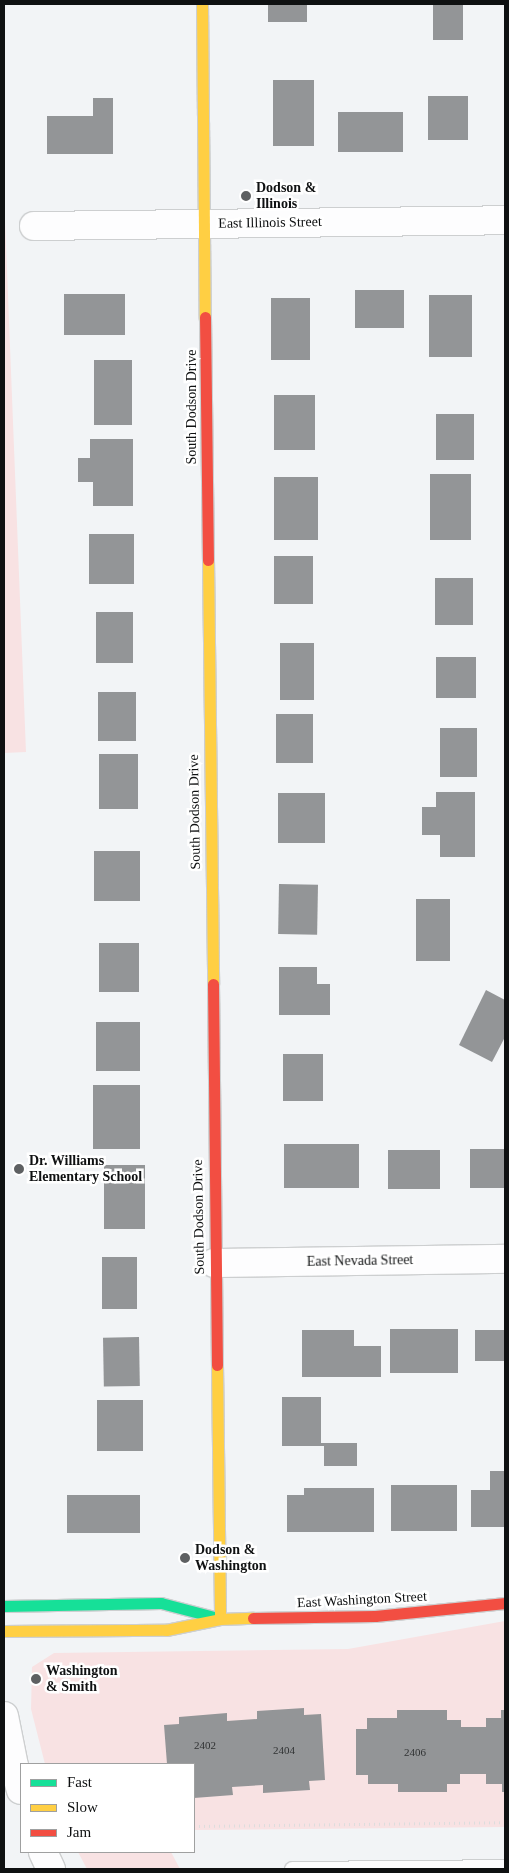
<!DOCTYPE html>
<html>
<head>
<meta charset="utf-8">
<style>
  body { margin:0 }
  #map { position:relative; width:509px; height:1873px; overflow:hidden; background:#f2f4f6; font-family:Georgia,serif }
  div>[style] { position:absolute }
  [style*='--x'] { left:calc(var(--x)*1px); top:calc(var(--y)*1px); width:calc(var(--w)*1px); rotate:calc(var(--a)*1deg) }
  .green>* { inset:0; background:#f8e2e3 }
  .building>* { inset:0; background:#939597; transform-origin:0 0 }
  .path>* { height:3px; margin-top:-1.5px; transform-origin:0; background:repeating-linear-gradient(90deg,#dcdddd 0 1px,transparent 0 5px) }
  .roads { filter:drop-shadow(1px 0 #cdcfd0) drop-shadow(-1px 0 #cdcfd0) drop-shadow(0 1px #cdcfd0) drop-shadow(0 -1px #cdcfd0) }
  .lane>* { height:15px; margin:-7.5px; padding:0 7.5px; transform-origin:7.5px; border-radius:7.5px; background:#fdfdfe }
  .street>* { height:28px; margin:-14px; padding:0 14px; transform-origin:14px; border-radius:14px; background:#fdfdfe }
  .fast>* { height:11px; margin:-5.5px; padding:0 5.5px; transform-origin:5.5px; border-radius:5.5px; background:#16e098 }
  .slow>* { height:11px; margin:-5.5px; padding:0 5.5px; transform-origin:5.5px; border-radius:5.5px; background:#ffcf43 }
  .jam>* { height:11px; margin:-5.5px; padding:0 5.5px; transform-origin:5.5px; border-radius:5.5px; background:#f24e42 }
  .dots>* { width:14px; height:14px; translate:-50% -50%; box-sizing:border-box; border:2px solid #fff; border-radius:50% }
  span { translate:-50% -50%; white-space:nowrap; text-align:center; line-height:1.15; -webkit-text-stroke:5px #fff; paint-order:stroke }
  .number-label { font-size:11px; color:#303233 }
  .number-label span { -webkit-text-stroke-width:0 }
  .poi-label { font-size:14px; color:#0f1112; font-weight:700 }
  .left { translate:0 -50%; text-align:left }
  .street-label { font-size:14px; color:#0f1112 }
  .frame { position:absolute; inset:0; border:5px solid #0f1112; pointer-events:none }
  .legend { position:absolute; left:20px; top:1763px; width:175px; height:90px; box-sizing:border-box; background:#fff; border:1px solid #9fa0a0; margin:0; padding:6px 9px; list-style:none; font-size:15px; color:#0f1112 }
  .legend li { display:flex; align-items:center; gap:10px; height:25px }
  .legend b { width:25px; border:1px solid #9fa0a0 }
</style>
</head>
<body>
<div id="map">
  <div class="green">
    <i style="clip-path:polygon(4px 194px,26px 752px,4px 753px)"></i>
    <i style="clip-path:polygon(505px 1621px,505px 1827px,194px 1830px,194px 1764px,45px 1764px,31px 1709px,32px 1667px,54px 1653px,348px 1649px)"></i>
    <i style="clip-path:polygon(78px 1852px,171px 1852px,180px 1869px,87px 1869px)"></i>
  </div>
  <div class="building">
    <i style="left:268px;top:4px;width:39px;height:18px"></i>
    <i style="left:433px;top:4px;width:30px;height:36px"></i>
    <i style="left:273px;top:80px;width:41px;height:66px"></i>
    <i style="left:428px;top:96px;width:40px;height:44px"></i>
    <i style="clip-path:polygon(93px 98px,113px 98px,113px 154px,47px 154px,47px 116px,93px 116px)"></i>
    <i style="left:338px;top:112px;width:65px;height:40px"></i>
    <i style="left:355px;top:290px;width:49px;height:38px"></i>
    <i style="left:64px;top:294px;width:61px;height:41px"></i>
    <i style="left:429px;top:295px;width:43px;height:62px"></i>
    <i style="left:271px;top:298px;width:39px;height:62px"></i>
    <i style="left:94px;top:360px;width:38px;height:65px"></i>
    <i style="left:274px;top:395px;width:41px;height:55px"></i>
    <i style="left:436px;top:414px;width:38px;height:46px"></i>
    <i style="clip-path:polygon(90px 439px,133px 439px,133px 506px,93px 506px,93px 482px,78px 482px,78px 458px,90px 458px)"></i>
    <i style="left:430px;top:474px;width:41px;height:66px"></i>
    <i style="left:274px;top:477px;width:44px;height:63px"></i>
    <i style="left:89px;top:534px;width:45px;height:50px"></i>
    <i style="left:274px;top:556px;width:39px;height:48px"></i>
    <i style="left:435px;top:578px;width:38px;height:47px"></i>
    <i style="left:96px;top:612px;width:37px;height:51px"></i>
    <i style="left:280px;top:643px;width:34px;height:57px"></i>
    <i style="left:436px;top:657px;width:40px;height:41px"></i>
    <i style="left:136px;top:692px;width:49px;height:38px;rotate:90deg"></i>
    <i style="left:276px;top:714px;width:37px;height:49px"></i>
    <i style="left:440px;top:728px;width:37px;height:49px"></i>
    <i style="left:99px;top:754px;width:39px;height:55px"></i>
    <i style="clip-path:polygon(436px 792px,475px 792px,475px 857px,440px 857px,440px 835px,422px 835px,422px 807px,436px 807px)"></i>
    <i style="left:278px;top:793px;width:47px;height:50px"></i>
    <i style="left:94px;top:851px;width:46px;height:50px"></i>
    <i style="left:279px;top:884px;width:39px;height:50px;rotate:1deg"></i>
    <i style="left:416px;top:899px;width:34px;height:62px"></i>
    <i style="left:99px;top:943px;width:40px;height:49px"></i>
    <i style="clip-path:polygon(279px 967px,317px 967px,317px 984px,330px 984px,330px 1015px,279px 1015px)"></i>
    <i style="clip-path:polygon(486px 990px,505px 1000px,505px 1037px,492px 1062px,459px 1045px)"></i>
    <i style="left:96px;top:1022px;width:44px;height:49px"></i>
    <i style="left:283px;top:1054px;width:40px;height:47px"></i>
    <i style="left:93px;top:1085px;width:47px;height:64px"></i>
    <i style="left:284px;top:1144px;width:75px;height:44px"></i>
    <i style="left:470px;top:1149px;width:35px;height:39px"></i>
    <i style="left:388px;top:1150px;width:52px;height:39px"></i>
    <i style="left:104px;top:1165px;width:41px;height:64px"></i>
    <i style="left:102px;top:1257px;width:35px;height:52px"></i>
    <i style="left:390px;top:1329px;width:68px;height:44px"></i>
    <i style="clip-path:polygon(302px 1330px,354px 1330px,354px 1346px,381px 1346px,381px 1377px,302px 1377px)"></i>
    <i style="left:475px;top:1330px;width:30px;height:31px"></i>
    <i style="left:139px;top:1337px;width:49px;height:36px;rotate:89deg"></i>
    <i style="clip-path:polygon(282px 1397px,321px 1397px,321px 1443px,357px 1443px,357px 1466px,324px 1466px,324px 1446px,282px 1446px)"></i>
    <i style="left:97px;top:1400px;width:46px;height:51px"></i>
    <i style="clip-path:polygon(490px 1471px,505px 1471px,505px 1527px,471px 1527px,471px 1490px,490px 1490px)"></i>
    <i style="left:391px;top:1485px;width:66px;height:46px"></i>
    <i style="clip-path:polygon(304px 1488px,374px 1488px,374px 1532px,287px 1532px,287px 1495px,304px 1495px)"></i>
    <i style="left:67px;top:1495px;width:73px;height:38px"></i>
    <i style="clip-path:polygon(304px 1708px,304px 1715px,321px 1714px,325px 1780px,309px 1781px,310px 1790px,263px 1793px,263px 1785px,232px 1787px,233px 1795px,194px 1798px,194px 1764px,167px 1764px,164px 1725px,179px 1724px,179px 1717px,227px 1713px,227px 1721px,257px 1719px,257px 1711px)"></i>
    <i style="clip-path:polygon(397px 1710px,447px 1710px,447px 1720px,461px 1720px,461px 1727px,486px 1727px,486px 1718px,501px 1718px,501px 1710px,505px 1710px,505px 1792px,502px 1792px,502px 1784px,486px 1784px,486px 1774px,460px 1774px,460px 1784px,447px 1784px,447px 1792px,398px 1792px,398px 1784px,368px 1784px,368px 1775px,356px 1775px,356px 1729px,367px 1729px,367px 1718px,397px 1718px)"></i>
  </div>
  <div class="path">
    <i style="--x:194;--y:1826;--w:311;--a:-0.7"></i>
  </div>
  <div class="roads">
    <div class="lane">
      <i style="--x:292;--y:1869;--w:213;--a:-0.5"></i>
    </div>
    <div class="street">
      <i style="--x:34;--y:226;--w:471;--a:-0.7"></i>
      <i style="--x:214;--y:1263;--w:291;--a:-0.8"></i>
      <i style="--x:4;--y:1716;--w:51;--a:78.7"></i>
      <i style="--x:14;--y:1766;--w:25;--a:74"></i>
      <i style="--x:43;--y:1852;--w:19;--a:65"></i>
    </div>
    <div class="fast">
      <i style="--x:4;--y:1606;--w:157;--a:-1.1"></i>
      <i style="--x:161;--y:1603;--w:55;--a:14.8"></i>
    </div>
    <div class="slow">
      <i style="--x:202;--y:4;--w:313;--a:89.5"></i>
      <i style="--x:208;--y:560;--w:424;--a:89.3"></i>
      <i style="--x:217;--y:1365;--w:254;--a:89.3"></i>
      <i style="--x:4;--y:1631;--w:162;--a:-0.4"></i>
      <i style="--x:166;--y:1630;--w:55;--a:-11.5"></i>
      <i style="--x:220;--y:1619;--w:33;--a:-2"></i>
    </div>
    <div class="jam">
      <i style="--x:205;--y:317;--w:243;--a:89.3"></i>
      <i style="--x:213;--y:984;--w:381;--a:89.4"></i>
      <i style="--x:253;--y:1618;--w:122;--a:-0.9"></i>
      <i style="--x:375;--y:1616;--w:131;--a:-5.7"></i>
    </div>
  </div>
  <div class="dots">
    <i style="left:246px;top:196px;background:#5e6062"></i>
    <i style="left:19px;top:1169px;background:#5e6062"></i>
    <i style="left:185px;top:1558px;background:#5e6062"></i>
    <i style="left:36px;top:1679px;background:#5e6062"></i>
  </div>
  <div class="number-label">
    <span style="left:205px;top:1745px">2402</span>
    <span style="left:284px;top:1750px">2404</span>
    <span style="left:415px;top:1752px">2406</span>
  </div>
  <div class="poi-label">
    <span class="left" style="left:256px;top:196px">Dodson &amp;<br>Illinois</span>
    <span class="left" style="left:29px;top:1169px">Dr. Williams<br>Elementary School</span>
    <span class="left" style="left:195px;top:1558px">Dodson &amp;<br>Washington</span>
    <span class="left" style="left:46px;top:1679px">Washington<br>&amp; Smith</span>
  </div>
  <div class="street-label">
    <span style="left:270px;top:223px;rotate:-1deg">East Illinois Street</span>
    <span style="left:192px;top:407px;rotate:-90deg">South Dodson Drive</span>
    <span style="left:195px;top:812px;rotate:-91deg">South Dodson Drive</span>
    <span style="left:199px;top:1217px;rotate:-91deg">South Dodson Drive</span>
    <span style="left:360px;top:1261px;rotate:-1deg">East Nevada Street</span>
    <span style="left:362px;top:1600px;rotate:-3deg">East Washington Street</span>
  </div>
  <div class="frame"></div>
  <ul class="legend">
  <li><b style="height:6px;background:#16e098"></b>Fast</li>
  <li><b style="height:6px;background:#ffcf43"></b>Slow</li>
  <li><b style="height:6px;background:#f24e42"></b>Jam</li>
  </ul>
</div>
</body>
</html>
